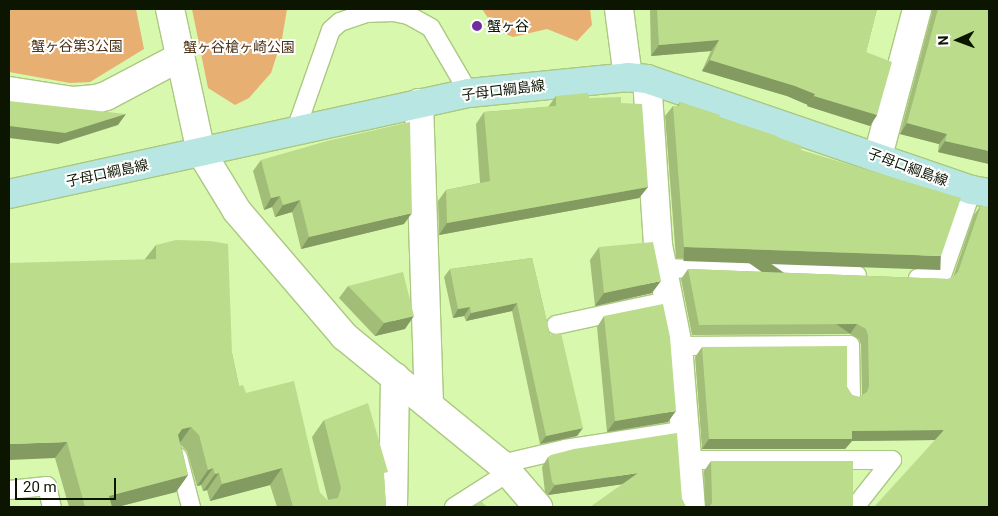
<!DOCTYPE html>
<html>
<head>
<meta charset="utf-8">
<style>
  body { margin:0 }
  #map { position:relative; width:998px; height:516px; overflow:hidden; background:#d8f8ae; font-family:Roboto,"Noto Sans JP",sans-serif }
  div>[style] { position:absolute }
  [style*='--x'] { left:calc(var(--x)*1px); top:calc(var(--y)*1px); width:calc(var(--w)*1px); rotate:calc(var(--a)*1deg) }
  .green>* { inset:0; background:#e8af72 }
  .roads { filter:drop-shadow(1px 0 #abc880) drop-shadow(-1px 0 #abc880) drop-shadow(0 1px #abc880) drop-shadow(0 -1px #abc880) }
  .service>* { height:18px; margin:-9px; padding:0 9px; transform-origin:9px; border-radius:9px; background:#fff }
  .minor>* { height:28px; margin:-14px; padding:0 14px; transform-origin:14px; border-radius:14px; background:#fff }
  .secondary>* { height:28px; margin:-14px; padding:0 14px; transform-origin:14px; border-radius:14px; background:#b8e6e2 }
  .wall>* { inset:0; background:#a1bd78 }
  .shaded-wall>* { inset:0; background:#839a61; transform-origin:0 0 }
  .building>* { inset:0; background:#bbdc8b }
  .dots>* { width:14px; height:14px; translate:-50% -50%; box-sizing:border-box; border:2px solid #fff; border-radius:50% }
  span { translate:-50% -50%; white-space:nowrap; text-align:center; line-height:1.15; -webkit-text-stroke:4px #fff; paint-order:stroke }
  .poi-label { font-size:14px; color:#0b1500 }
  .left { translate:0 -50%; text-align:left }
  .park-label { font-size:14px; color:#4d3317 }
  .street-label { font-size:14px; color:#0b1500 }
  .frame { position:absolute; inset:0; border:10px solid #0b1500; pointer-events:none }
  .north { position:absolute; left:933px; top:15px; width:50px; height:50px; -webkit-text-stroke:4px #fff; paint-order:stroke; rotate:268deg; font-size:14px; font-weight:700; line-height:20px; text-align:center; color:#0b1500 }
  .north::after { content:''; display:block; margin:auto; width:18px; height:22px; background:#0b1500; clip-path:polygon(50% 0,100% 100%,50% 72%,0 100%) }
  .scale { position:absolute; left:15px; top:478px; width:101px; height:22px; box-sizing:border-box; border:2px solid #0b1500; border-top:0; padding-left:6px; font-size:15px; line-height:18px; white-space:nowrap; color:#0b1500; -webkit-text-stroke:4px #fff; paint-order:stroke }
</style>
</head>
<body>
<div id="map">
  <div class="green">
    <i style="clip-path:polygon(9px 9px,136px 9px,144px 49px,90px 82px,70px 83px,9px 72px)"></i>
    <i style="clip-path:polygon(192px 9px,287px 9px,282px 39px,271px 73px,249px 98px,235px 105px,208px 88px)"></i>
    <i style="clip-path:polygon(482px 9px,590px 9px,592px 25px,577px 41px,547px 29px,513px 37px,496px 30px)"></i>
  </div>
  <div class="roads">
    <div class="service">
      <i style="--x:295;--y:132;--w:108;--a:-70.6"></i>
      <i style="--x:331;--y:30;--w:12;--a:-42"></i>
      <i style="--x:340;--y:22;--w:28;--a:-19"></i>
      <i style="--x:366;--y:13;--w:27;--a:-2"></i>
      <i style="--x:393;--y:12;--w:15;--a:11"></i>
      <i style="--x:408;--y:15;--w:26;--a:29"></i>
      <i style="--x:431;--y:28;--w:75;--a:59.7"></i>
      <i style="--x:664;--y:268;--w:193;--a:2.1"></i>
      <i style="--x:918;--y:278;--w:23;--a:0"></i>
      <i style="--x:941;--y:278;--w:93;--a:-70.6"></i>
      <i style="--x:556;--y:325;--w:114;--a:-12.2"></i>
      <i style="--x:678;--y:346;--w:172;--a:-0.3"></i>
      <i style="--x:850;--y:345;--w:51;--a:88.9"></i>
      <i style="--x:178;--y:457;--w:52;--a:75.4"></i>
      <i style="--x:687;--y:460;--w:205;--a:0"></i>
      <i style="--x:892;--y:460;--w:60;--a:128.2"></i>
      <i style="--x:501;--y:464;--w:66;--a:-13.2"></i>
      <i style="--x:565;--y:449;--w:122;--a:-8.9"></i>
      <i style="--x:9;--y:490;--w:38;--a:-6"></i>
      <i style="--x:47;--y:486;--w:22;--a:77"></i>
      <i style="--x:454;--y:507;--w:65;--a:-32.5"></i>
    </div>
    <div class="minor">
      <i style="--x:170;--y:9;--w:146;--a:77.8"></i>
      <i style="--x:201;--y:152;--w:69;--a:58.6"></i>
      <i style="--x:237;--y:211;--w:165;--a:49.4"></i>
      <i style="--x:344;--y:336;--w:203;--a:39.2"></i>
      <i style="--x:501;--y:464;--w:57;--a:49.3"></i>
      <i style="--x:619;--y:9;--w:69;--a:82.5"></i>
      <i style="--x:647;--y:79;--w:166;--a:86.2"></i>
      <i style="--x:658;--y:245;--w:103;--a:78.8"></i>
      <i style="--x:678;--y:346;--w:162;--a:85.4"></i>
      <i style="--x:9;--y:91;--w:65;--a:8.9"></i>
      <i style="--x:73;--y:101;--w:23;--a:-5"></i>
      <i style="--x:96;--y:99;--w:10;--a:-17"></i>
      <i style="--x:106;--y:96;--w:84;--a:-27.8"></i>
      <i style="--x:419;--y:103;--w:300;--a:88.1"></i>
      <i style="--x:878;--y:156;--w:152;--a:-75.1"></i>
      <i style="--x:393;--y:507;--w:130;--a:-89.1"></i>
    </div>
    <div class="secondary">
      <i style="--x:9;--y:194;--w:471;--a:-12.4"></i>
      <i style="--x:469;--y:93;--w:160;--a:-5.7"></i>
      <i style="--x:628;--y:77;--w:19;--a:6"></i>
      <i style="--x:647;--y:79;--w:343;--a:18.9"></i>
      <i style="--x:972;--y:190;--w:17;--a:10"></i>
    </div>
  </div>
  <div class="wall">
    <i style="clip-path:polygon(650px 9px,877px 9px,866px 52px,877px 115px,870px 126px,807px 106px,808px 105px,787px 96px,702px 71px,711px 51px,651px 56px)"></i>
    <i style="clip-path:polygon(932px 9px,989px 9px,989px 164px,938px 152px,939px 144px,900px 134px,932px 13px)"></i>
    <i style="clip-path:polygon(556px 96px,589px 98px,621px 103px,648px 187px,639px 198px,439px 235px,438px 201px,446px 190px,480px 183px,476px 124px,484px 112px,548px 107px)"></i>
    <i style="clip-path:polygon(680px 102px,719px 117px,777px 137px,801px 150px,934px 267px,676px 258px,665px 116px,673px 106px,677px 106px)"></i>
    <i style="clip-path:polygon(261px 160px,404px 224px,301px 249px,292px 212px,275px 217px,272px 207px,264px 210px,253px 171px)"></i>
    <i style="clip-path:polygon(981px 205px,935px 440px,852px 441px,845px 449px,702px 449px,695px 357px,702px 347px,847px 387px,852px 395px,859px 397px,862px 395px,861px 345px,859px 339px,850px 334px,692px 335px,681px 279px,688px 269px,948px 279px,953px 277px,974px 215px)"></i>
    <i style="clip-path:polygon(156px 245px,232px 353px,239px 386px,246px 393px,320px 493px,327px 500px,328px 500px,312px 437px,324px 420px,384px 477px,386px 507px,277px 507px,270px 485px,210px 501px,207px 490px,203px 491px,201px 485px,197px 486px,187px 451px,181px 445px,188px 475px,176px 492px,117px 507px,69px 507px,55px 458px,145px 259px)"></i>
    <i style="clip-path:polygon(599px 247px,652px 293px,595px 306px,590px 260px)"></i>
    <i style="clip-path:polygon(532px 258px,550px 335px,577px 436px,540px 444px,512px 311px,466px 321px,464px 316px,453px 318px,444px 277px,450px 269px)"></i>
    <i style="clip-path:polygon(348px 286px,405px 329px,375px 336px,339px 298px)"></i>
    <i style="clip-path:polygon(604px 316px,668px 422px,607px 432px,597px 327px)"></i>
    <i style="clip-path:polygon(548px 457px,682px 499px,685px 505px,622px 484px,548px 495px,545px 492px,542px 467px)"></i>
    <i style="clip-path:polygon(711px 461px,853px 507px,705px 507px,704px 471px)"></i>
  </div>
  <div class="shaded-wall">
    <i style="clip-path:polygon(719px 40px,711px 51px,651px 56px,659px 45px)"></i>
    <i style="clip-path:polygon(710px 60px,795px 86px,815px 94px,808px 105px,787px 96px,702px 71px)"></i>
    <i style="clip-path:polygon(814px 96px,877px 115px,870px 126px,807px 106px)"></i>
    <i style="clip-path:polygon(126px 114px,118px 125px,58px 144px,9px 138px,9px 126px)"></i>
    <i style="clip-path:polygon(907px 123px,947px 134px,939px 144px,900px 134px)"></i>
    <i style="clip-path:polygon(945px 141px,989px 151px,989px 164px,938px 152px)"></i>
    <i style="clip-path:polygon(648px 187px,639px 198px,439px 235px,447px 223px)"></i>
    <i style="clip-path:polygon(280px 196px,272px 207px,264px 210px,271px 198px)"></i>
    <i style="clip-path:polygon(300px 200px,292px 212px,275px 217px,283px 205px)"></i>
    <i style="clip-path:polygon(412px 213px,404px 224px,301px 249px,309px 237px)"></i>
    <i style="left:684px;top:247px;width:257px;height:14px;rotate:2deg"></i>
    <i style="clip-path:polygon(661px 281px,652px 293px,595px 306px,604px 293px)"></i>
    <i style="clip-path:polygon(517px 303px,512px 311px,466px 321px,471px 313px)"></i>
    <i style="clip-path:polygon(470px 307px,464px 316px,453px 318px,458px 309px)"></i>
    <i style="clip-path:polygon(414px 316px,405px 329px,375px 336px,384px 323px)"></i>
    <i style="left:857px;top:324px;width:12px;height:158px;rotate:125deg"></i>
    <i style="clip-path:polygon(676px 411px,668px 422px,607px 432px,615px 421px)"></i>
    <i style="clip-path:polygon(191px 427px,179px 444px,170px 446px,182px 429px)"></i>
    <i style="clip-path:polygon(583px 428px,577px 436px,540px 444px,546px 436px)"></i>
    <i style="clip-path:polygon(944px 430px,937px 440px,852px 441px,845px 449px,702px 449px,709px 439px,852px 431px)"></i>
    <i style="clip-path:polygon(67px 442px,55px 458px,9px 460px,9px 444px)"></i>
    <i style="clip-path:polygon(213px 468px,201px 485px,197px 486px,208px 470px)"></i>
    <i style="clip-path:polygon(282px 468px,270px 485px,210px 501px,222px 484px)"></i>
    <i style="clip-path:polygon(219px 473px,207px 490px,203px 491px,215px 474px)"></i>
    <i style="clip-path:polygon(638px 473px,631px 483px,548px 495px,555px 485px)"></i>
    <i style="clip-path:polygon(188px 475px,176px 492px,117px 507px,101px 507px,109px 496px)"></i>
  </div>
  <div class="building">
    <i style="clip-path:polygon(657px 9px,877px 9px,866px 52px,892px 62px,877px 115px,814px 96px,815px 94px,795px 86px,710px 60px,719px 40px,659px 45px)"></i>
    <i style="clip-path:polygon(938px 9px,989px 9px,989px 151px,945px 141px,947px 134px,907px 123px)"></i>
    <i style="clip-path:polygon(588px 93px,589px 98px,621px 97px,621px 103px,642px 104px,648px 187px,447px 223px,446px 190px,490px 181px,484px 112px,554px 106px,556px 106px,556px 96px)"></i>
    <i style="clip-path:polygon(9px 101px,126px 114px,65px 133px,9px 126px)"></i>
    <i style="clip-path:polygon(680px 102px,720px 115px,719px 117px,777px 136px,777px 137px,802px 146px,801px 150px,961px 198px,941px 256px,684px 247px,673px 106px,679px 106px)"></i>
    <i style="clip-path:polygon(410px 122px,412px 213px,309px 237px,300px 200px,283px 205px,280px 196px,271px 198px,261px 160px,327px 141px)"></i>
    <i style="clip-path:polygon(981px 205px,989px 208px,989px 507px,874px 507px,944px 430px,852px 431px,852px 439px,709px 439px,702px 347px,847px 346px,847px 387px,852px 395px,859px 397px,867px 392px,869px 386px,868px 335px,866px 329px,857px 324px,699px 325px,688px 269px,948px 279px,954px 276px,958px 272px)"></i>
    <i style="clip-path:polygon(176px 240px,210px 241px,228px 244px,232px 353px,239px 386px,243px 385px,246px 393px,294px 381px,320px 493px,327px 500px,338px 498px,341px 488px,324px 420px,368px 403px,388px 472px,384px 473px,386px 507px,293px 507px,282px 468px,222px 484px,219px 473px,215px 474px,213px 468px,208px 470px,199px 435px,191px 427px,182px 429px,178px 435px,188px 475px,109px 496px,112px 507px,85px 507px,67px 442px,9px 444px,9px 263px,156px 259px,156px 245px)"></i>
    <i style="clip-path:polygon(653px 242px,661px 281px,604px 293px,599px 247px)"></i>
    <i style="clip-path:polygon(532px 258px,550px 335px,561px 333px,583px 428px,546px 436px,517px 303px,471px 313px,470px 307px,458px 309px,450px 269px)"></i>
    <i style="clip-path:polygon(403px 272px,414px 316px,384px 323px,348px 286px)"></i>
    <i style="clip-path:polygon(663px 304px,670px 337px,676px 411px,615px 421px,604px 316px)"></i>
    <i style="clip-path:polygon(677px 433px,682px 499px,685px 505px,687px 507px,590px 507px,638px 473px,555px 485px,552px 482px,548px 457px,551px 455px,574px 449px)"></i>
    <i style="clip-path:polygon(711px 461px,853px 461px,853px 507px,709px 507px,712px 503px)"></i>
    <i style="clip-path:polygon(481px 501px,487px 507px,473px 507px)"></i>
  </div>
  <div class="dots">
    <i style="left:477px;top:26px;background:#712ea3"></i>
  </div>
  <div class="poi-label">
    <span class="left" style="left:487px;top:26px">蟹ヶ谷</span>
  </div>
  <div class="park-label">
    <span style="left:77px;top:46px">蟹ヶ谷第3公園</span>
    <span style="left:239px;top:47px">蟹ヶ谷槍ヶ崎公園</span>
  </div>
  <div class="street-label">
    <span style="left:503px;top:90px;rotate:-7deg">子母口綱島線</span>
    <span style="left:908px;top:167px;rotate:20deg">子母口綱島線</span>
    <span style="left:107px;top:173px;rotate:-12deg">子母口綱島線</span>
  </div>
  <div class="frame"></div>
  <div class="north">N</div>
  <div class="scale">20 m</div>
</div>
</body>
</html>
